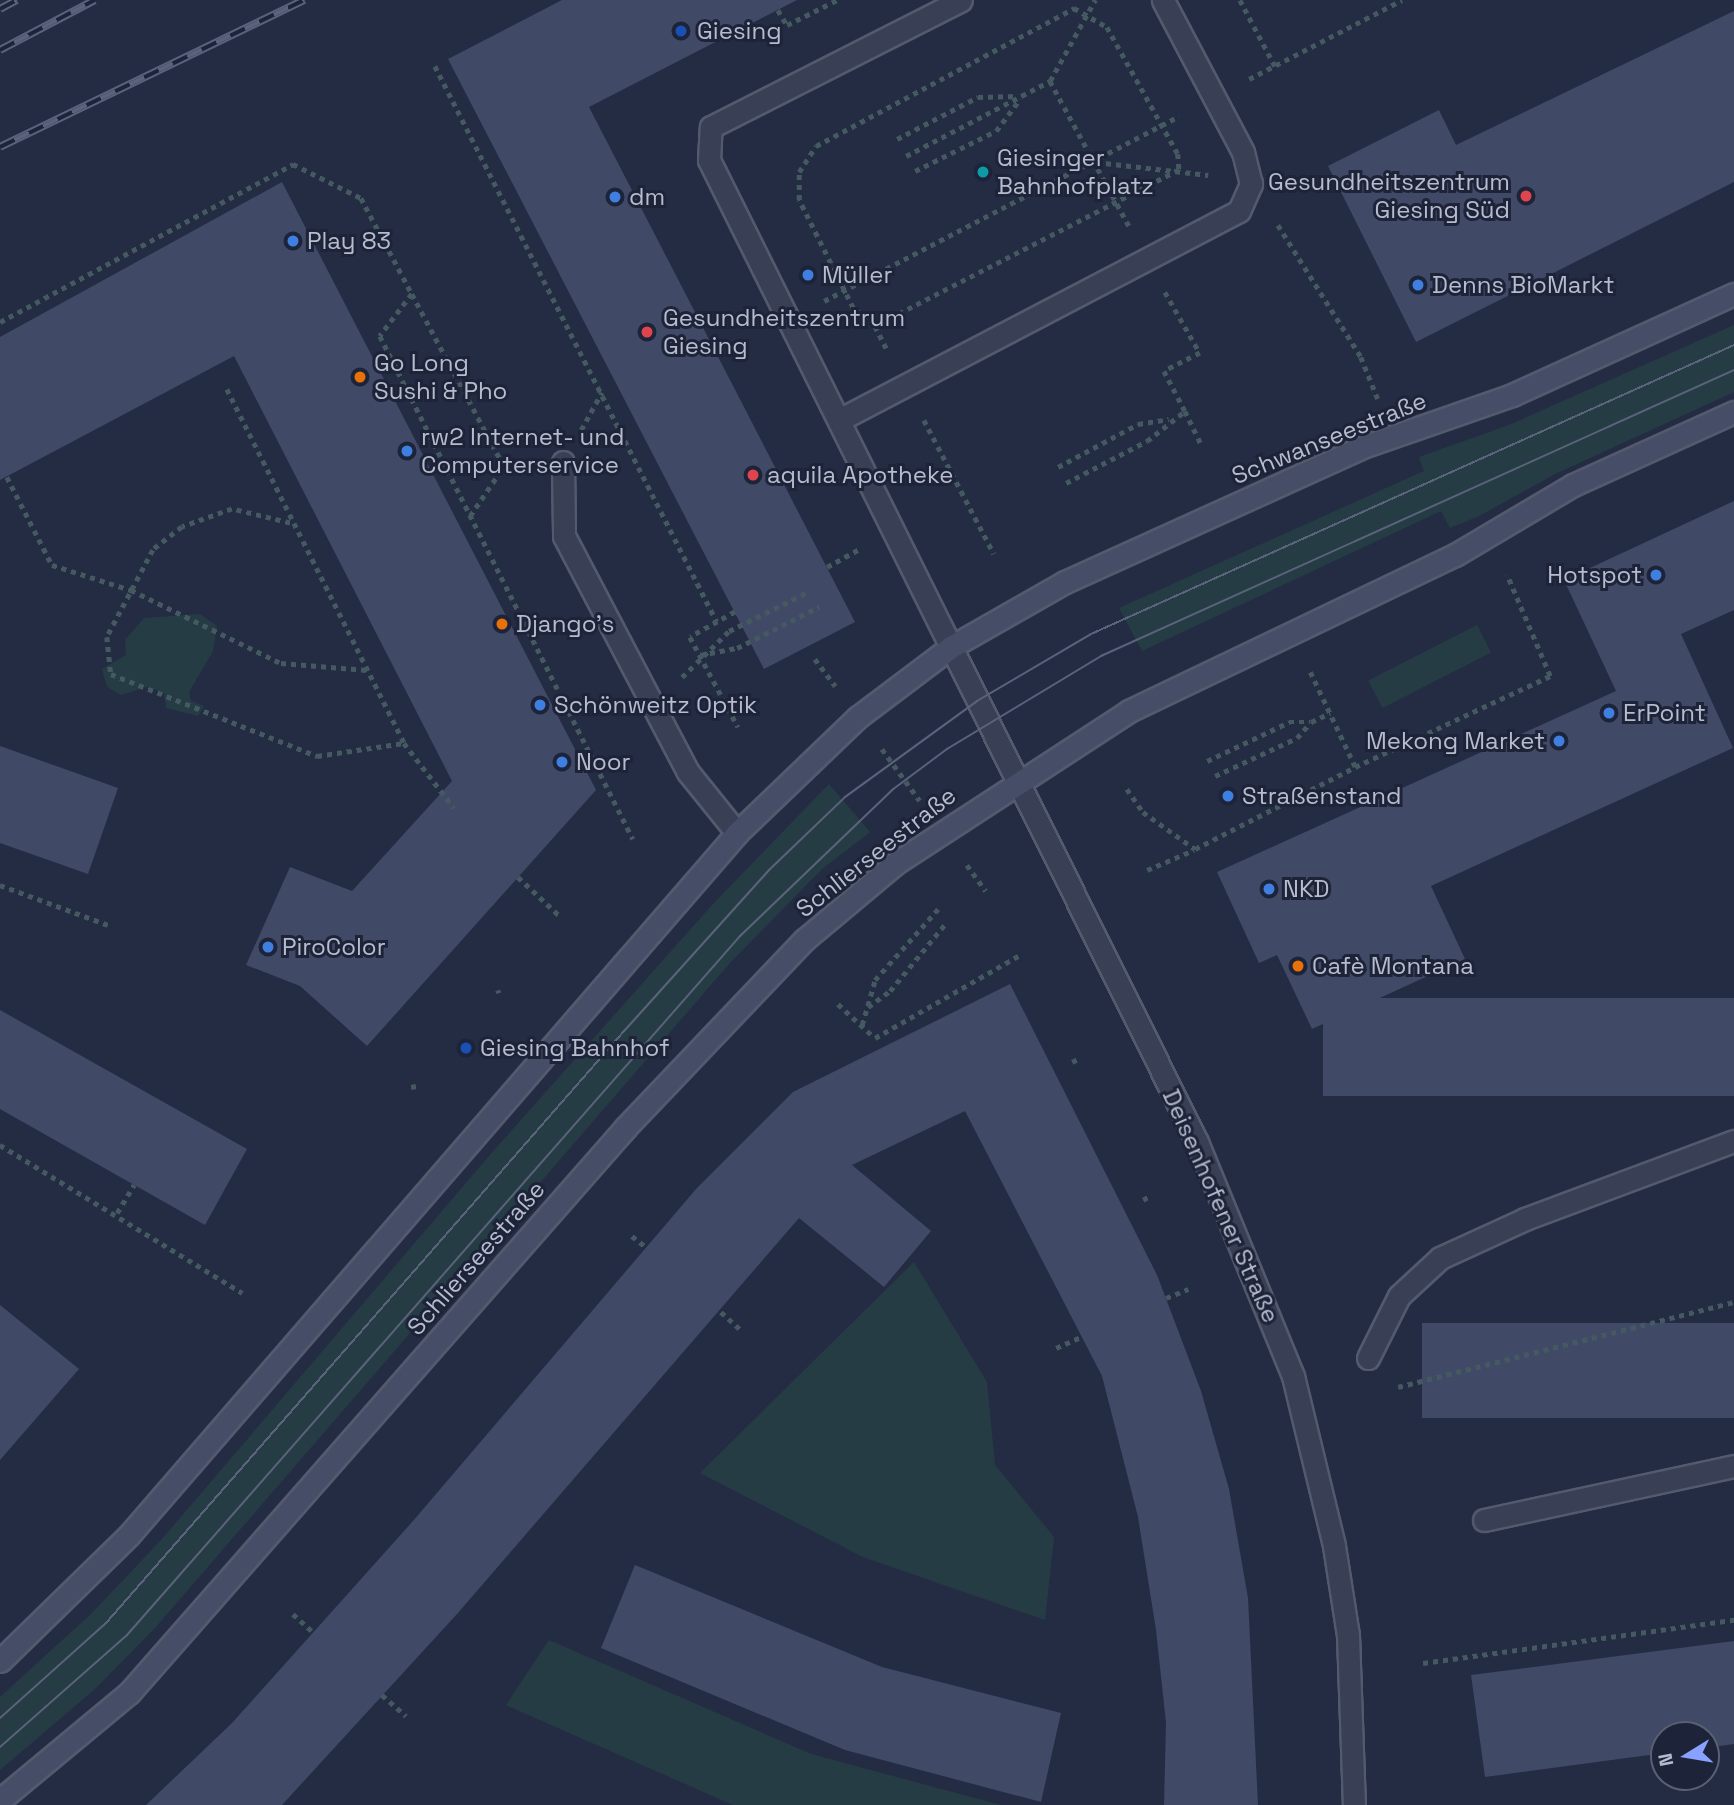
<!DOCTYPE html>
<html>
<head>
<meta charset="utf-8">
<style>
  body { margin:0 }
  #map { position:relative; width:1734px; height:1805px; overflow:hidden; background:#242c44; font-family:"Space Grotesk",sans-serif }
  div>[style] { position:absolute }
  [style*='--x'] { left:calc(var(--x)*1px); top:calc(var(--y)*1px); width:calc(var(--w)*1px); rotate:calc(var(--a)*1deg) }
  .green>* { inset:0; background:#263c45; transform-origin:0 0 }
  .building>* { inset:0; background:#404965; transform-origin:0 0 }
  .path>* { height:4.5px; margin-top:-2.25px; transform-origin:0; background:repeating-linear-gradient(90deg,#455961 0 5px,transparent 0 10px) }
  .roads { filter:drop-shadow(2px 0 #545a6e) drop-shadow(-2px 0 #545a6e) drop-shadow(0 2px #545a6e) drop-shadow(0 -2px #545a6e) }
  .service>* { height:21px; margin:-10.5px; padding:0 10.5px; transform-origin:10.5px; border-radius:10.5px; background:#393f54 }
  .minor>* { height:21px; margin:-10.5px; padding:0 10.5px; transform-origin:10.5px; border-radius:10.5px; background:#393f54 }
  .secondary>* { height:21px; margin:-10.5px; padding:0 10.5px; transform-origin:10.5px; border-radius:10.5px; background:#464d67 }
  .tram>* { height:2px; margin:-1px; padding:0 1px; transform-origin:1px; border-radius:1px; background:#5b627b }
  .rail>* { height:8px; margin-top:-4px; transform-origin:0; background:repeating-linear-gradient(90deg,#1d2439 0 16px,#5b627b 0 32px); box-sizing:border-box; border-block:2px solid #5b627b }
  .dots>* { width:19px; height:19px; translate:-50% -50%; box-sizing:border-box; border:4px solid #1d2439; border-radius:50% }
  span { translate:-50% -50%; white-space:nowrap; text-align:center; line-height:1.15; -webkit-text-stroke:6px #1d2439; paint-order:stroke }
  .poi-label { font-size:24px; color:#b6bbcd }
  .left { translate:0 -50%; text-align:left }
  .right { translate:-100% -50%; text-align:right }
  .street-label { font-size:24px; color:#b6bbcd }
  .north { position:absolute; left:1650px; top:1721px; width:70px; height:70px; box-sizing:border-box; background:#1d2439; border:2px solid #5a6074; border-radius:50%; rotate:259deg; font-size:19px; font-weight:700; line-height:28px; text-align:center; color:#b6bbcd }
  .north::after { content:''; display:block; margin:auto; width:24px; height:32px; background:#89a1ff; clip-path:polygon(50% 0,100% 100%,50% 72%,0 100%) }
</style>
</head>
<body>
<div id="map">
  <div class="green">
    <i style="clip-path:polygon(1734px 325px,1734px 392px,1555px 474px,1479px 516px,1450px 528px,1441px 511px,1142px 651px,1119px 608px,1424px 471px,1419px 457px,1509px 425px)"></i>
    <i style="clip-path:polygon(200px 614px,217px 626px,213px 651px,189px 692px,191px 701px,204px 706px,198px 716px,166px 708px,164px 693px,147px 687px,121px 695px,107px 687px,102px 669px,126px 655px,125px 640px,144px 618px)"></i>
    <i style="left:1477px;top:625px;width:31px;height:122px;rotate:63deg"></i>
    <i style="clip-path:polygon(829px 784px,870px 832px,822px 869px,729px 964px,155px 1628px,95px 1689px,0 1770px,0 1697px,92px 1613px,162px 1539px,489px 1156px,712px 905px)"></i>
    <i style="clip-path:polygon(914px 1262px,987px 1382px,995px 1465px,1054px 1537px,1045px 1620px,863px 1557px,700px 1473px)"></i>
    <i style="clip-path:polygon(549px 1640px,811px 1754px,1001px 1805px,733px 1805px,506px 1705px)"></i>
  </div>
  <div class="building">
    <i style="clip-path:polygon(562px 0,797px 0,589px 107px,855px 622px,764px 669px,448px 59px)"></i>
    <i style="clip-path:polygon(1734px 11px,1734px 182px,1416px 342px,1328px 166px,1439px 110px,1456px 145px)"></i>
    <i style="clip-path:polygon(282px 182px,596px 790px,367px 1046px,300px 986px,246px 965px,290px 867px,352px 891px,452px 781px,234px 356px,0 480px,0 337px)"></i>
    <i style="clip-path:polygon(1734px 501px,1734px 610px,1681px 634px,1733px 748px,1431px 886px,1465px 959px,1312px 1029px,1277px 955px,1259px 963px,1217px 872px,1616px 691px,1564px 580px)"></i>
    <i style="clip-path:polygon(0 746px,118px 788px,88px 874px,0 843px)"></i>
    <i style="clip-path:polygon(1010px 984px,1157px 1275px,1201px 1391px,1229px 1489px,1248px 1598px,1258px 1805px,1164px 1805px,1166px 1723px,1156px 1630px,1138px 1517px,1102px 1376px,965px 1111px,852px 1165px,931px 1231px,884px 1287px,799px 1218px,457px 1614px,282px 1805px,146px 1805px,232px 1723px,413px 1521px,696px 1189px,793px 1092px)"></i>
    <i style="left:1734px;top:998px;width:98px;height:411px;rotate:90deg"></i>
    <i style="clip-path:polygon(0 1010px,247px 1149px,205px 1225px,0 1109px)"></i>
    <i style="clip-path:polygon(0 1305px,79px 1369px,0 1460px)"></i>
    <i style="left:1734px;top:1323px;width:95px;height:312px;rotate:90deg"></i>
    <i style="clip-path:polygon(635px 1565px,882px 1667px,1061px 1713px,1041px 1802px,845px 1750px,601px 1648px)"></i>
    <i style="clip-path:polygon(1734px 1641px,1734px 1744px,1706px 1748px,1706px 1735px,1664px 1735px,1664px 1753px,1485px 1777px,1471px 1675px)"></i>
  </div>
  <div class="path">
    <i style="--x:1240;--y:0;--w:75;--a:62.1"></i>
    <i style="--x:1074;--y:8;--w:38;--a:30"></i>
    <i style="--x:1107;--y:27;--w:145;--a:60.8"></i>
    <i style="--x:1178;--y:154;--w:16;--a:86"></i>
    <i style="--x:1179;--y:170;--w:342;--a:152.8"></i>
    <i style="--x:875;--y:326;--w:28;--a:-141"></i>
    <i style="--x:853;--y:308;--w:121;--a:-116.6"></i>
    <i style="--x:799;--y:200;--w:28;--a:-90"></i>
    <i style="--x:799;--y:172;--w:31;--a:-57"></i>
    <i style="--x:816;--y:146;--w:293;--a:-28.1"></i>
    <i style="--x:778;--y:10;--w:17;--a:59"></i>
    <i style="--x:787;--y:25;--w:56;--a:-26.6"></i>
    <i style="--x:435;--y:66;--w:623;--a:63.11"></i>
    <i style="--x:1249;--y:79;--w:172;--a:-27.3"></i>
    <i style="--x:1050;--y:81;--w:93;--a:-60.9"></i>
    <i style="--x:897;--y:139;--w:91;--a:-27.4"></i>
    <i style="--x:978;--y:97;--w:40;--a:-1.4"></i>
    <i style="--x:906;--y:156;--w:162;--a:-27.5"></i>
    <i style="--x:1050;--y:81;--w:165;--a:61.4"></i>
    <i style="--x:1096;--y:162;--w:113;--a:6.6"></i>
    <i style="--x:915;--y:171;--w:90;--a:-26.3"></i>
    <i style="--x:996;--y:131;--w:40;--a:-53"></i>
    <i style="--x:1278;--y:225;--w:156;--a:57.8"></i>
    <i style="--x:1361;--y:357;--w:45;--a:68"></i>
    <i style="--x:1165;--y:292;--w:70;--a:60.2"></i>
    <i style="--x:1200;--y:353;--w:40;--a:153.4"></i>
    <i style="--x:1164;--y:371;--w:45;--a:62.3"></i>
    <i style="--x:412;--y:294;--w:195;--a:61.9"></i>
    <i style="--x:504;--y:466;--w:21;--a:-3"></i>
    <i style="--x:824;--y:301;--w:400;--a:-27.5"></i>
    <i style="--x:0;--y:322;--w:333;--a:-28.3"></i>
    <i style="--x:293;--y:164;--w:76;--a:26.6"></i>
    <i style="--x:361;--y:198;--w:109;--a:62"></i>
    <i style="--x:412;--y:294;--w:53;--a:127.3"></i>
    <i style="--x:380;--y:336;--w:563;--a:63.3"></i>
    <i style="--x:875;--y:326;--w:27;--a:63"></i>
    <i style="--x:227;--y:389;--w:396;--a:63.4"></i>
    <i style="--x:404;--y:743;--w:82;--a:52.4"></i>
    <i style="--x:924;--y:420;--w:151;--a:62.4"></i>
    <i style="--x:581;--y:430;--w:43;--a:-61.1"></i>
    <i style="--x:1058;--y:467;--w:91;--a:-28.3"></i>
    <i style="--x:1138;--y:424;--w:31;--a:-9"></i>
    <i style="--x:7;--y:477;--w:99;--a:62.9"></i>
    <i style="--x:52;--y:565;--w:83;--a:17.6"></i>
    <i style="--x:131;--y:590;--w:167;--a:26"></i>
    <i style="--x:281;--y:663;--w:86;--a:4.7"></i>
    <i style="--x:1066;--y:483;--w:91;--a:-27.4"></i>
    <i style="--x:1147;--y:441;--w:48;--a:-38.3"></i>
    <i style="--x:1185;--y:411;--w:37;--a:64"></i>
    <i style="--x:470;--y:516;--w:60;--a:-55.8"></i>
    <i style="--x:290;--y:523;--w:60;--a:-166.4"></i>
    <i style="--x:232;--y:509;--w:53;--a:160.2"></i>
    <i style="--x:182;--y:527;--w:37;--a:142"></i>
    <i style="--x:153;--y:550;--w:98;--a:117.9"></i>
    <i style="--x:107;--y:637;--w:37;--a:84"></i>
    <i style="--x:111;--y:674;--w:222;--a:21.7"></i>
    <i style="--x:317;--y:756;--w:88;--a:-8.5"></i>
    <i style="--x:827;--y:567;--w:37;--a:-29"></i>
    <i style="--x:735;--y:612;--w:51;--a:150.9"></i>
    <i style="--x:690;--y:637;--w:102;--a:61.9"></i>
    <i style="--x:700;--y:655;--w:38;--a:-11"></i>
    <i style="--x:737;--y:648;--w:92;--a:-26.6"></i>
    <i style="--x:815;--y:659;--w:34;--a:53"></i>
    <i style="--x:682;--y:677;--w:66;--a:-44.4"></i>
    <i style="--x:729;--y:631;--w:90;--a:-26.3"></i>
    <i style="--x:882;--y:749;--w:64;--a:53.8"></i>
    <i style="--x:1207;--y:761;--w:91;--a:-25.4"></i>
    <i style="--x:1289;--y:722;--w:21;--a:0"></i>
    <i style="--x:1355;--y:767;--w:215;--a:-25"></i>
    <i style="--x:1550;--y:676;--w:110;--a:-113.1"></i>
    <i style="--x:1215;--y:776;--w:90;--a:-24.9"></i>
    <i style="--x:1297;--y:738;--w:21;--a:-49"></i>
    <i style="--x:1311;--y:722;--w:21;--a:-25"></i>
    <i style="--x:1127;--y:789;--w:28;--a:55"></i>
    <i style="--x:1143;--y:812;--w:64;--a:35.4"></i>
    <i style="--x:1195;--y:849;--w:180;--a:-27.1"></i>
    <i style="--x:1355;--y:767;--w:105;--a:-115.3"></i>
    <i style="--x:967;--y:865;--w:32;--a:54"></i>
    <i style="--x:1147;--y:870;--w:51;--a:-23.1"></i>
    <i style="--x:518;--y:877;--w:60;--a:43"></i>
    <i style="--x:0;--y:885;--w:118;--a:20.3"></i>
    <i style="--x:498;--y:990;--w:3;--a:72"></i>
    <i style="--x:838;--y:1004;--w:50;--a:42.6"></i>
    <i style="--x:875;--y:1038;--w:167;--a:-29.8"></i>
    <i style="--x:868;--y:1007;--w:27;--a:-36"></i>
    <i style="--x:890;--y:991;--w:88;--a:-50.5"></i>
    <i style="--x:862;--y:1025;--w:47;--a:-73.9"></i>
    <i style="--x:875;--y:980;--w:95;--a:-48.4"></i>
    <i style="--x:1072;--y:1062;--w:9;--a:-27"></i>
    <i style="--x:411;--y:1087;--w:5;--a:-11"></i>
    <i style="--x:0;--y:1145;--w:284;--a:31.4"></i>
    <i style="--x:1143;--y:1200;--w:6;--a:-31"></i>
    <i style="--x:117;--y:1213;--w:33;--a:-59"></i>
    <i style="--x:632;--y:1236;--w:18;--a:38"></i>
    <i style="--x:1166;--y:1298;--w:24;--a:-22"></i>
    <i style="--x:721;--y:1312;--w:27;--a:42"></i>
    <i style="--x:1056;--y:1348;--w:27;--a:-24"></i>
    <i style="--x:1398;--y:1387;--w:347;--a:-14.2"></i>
    <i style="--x:293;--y:1614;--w:27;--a:42"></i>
    <i style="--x:1423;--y:1663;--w:314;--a:-7.9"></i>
    <i style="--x:382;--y:1695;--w:32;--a:41"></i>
  </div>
  <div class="roads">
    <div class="service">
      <i style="--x:839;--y:420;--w:451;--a:-27.6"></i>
      <i style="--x:1239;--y:211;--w:30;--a:-66"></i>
      <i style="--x:1251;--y:184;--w:33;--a:-104"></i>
      <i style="--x:1243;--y:152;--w:172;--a:-117.8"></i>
      <i style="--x:563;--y:462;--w:74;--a:89.2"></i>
      <i style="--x:564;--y:536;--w:267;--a:62.3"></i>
      <i style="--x:688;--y:772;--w:78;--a:51.2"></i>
      <i style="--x:951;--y:647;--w:544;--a:-116.42"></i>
      <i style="--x:709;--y:160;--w:33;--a:-87"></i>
      <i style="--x:711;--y:127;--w:280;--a:-26.9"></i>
      <i style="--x:1368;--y:1358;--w:69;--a:-63.4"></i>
      <i style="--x:1399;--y:1296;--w:56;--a:-42.8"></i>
      <i style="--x:1440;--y:1258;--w:94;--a:-24.6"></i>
      <i style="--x:1525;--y:1219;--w:223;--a:-20.5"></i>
      <i style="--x:1484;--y:1520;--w:256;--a:-12.2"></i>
    </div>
    <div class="minor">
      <i style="--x:951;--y:647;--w:553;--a:63.57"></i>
      <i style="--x:1197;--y:1142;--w:253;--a:67.7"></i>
      <i style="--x:1293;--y:1376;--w:175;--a:76.4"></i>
      <i style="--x:1334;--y:1546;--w:90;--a:81.1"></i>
      <i style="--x:1348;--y:1635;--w:170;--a:88"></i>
    </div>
    <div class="secondary">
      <i style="--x:0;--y:1661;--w:180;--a:-44.3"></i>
      <i style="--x:129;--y:1535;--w:929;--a:-49.1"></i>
      <i style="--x:737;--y:833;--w:168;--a:-43.8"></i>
      <i style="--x:858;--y:717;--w:116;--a:-37"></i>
      <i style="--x:951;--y:647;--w:131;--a:-29.7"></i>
      <i style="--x:1065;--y:582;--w:324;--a:-24.4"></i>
      <i style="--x:1360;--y:448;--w:161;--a:-19.2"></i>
      <i style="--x:1512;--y:395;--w:244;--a:-24.5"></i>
      <i style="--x:0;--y:1800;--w:168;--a:-39.7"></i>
      <i style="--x:129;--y:1693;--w:753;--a:-48.71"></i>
      <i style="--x:626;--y:1127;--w:258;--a:-46.4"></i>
      <i style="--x:804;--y:940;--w:120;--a:-39.9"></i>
      <i style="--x:896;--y:863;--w:278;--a:-33.1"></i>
      <i style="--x:1129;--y:711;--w:361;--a:-25.6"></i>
      <i style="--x:1455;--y:555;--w:137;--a:-30.7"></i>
      <i style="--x:1573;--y:485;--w:177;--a:-24.4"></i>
    </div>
  </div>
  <div class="tram">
    <i style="--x:0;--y:1718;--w:142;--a:-41.9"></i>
    <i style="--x:106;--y:1623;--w:788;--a:-48.81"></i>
    <i style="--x:625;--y:1030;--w:215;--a:-48"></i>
    <i style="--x:769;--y:870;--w:105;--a:-43.8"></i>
    <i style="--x:845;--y:797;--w:163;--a:-36"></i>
    <i style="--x:977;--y:701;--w:132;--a:-30.4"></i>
    <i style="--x:1091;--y:634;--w:705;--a:-24.2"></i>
    <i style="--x:0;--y:1747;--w:169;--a:-41.4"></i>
    <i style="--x:127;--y:1635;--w:930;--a:-48.75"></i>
    <i style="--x:740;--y:936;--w:211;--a:-43.8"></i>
    <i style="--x:892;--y:790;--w:69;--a:-36.7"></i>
    <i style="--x:947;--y:749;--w:180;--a:-31.1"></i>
    <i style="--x:1101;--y:656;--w:695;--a:-24.31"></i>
  </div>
  <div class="rail">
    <i style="--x:0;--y:9;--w:19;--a:-28"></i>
    <i style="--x:0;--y:50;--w:107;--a:-27.8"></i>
    <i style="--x:0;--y:147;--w:338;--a:-25.8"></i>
  </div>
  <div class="dots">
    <i style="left:681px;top:31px;background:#1a4fb4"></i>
    <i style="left:983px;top:172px;background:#0f9aa8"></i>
    <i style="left:1526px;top:196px;background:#e0444e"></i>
    <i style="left:615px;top:197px;background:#3f7fe0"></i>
    <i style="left:293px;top:241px;background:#3f7fe0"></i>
    <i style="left:808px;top:275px;background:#3f7fe0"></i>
    <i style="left:1418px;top:285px;background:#3f7fe0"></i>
    <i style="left:647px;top:332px;background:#e0444e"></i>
    <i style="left:360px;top:377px;background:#e8710a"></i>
    <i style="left:407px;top:451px;background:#3f7fe0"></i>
    <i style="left:753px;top:475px;background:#e0444e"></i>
    <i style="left:1656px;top:575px;background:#3f7fe0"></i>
    <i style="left:502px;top:624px;background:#e8710a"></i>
    <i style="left:540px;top:705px;background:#3f7fe0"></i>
    <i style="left:1609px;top:713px;background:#3f7fe0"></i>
    <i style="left:1559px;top:741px;background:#3f7fe0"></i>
    <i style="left:562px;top:762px;background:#3f7fe0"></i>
    <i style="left:1228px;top:796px;background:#3f7fe0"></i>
    <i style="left:1269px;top:889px;background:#3f7fe0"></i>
    <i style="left:268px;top:947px;background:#3f7fe0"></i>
    <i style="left:1298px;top:966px;background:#e8710a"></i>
    <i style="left:466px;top:1048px;background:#1a4fb4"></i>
  </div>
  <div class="poi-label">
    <span class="left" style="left:697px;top:31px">Giesing</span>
    <span class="left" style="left:997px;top:172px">Giesinger<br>Bahnhofplatz</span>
    <span class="right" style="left:1510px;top:196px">Gesundheitszentrum<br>Giesing Süd</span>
    <span class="left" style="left:629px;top:197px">dm</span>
    <span class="left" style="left:307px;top:241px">Play 83</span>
    <span class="left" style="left:822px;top:275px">Müller</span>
    <span class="left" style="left:1432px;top:285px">Denns BioMarkt</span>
    <span class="left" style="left:663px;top:332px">Gesundheitszentrum<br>Giesing</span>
    <span class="left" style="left:374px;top:377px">Go Long<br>Sushi &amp; Pho</span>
    <span class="left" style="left:421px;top:451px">rw2 Internet- und<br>Computerservice</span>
    <span class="left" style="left:767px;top:475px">aquila Apotheke</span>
    <span class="right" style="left:1642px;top:575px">Hotspot</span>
    <span class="left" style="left:516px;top:624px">Django's</span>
    <span class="left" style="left:554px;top:705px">Schönweitz Optik</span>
    <span class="left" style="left:1623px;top:713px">ErPoint</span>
    <span class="right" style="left:1545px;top:741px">Mekong Market</span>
    <span class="left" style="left:576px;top:762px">Noor</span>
    <span class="left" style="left:1242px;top:796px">Straßenstand</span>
    <span class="left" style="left:1283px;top:889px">NKD</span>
    <span class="left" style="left:282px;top:947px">PiroColor</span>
    <span class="left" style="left:1312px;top:966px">Cafè Montana</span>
    <span class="left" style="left:480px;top:1048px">Giesing Bahnhof</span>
  </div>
  <div class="street-label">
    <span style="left:1329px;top:438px;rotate:-22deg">Schwanseestraße</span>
    <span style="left:876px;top:852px;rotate:-38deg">Schlierseestraße</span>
    <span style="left:1221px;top:1206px;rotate:66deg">Deisenhofener Straße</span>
    <span style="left:476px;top:1258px;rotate:-49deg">Schlierseestraße</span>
  </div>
  <div class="north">N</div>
</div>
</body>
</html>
